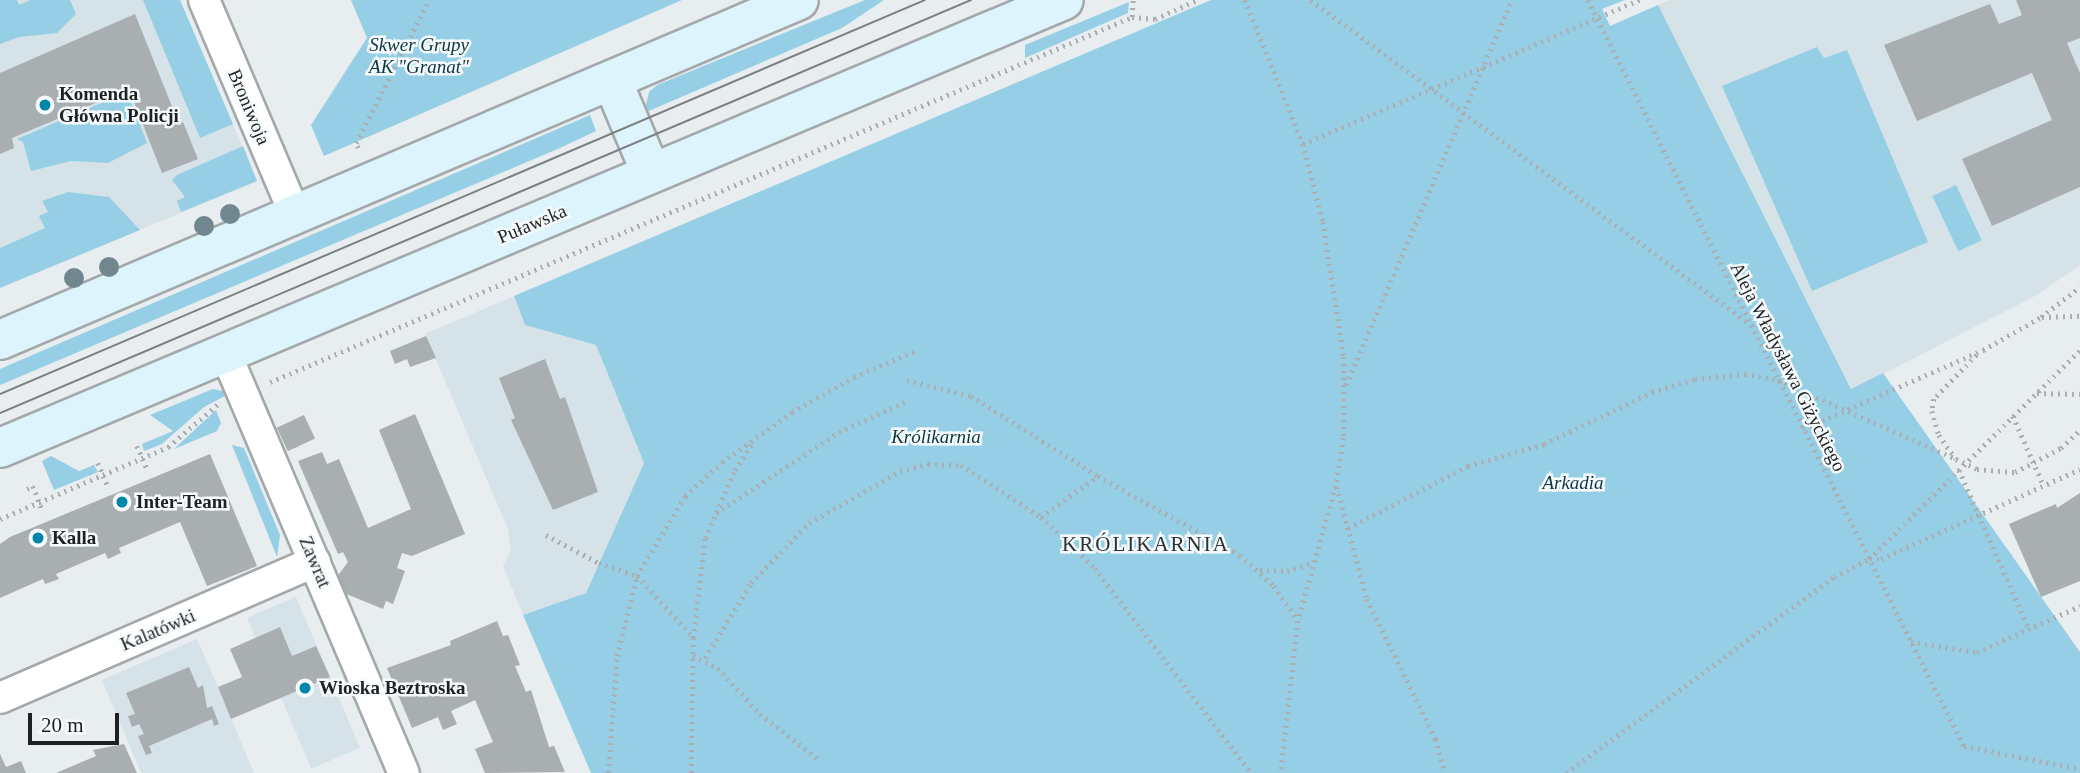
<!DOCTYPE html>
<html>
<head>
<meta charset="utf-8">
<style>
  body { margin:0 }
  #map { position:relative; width:2080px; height:773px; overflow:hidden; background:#e8edef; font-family:Georgia,serif }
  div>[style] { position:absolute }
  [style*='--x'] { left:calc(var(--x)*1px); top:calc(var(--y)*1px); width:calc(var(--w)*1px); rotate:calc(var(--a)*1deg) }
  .built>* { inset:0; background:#d5e3e8; transform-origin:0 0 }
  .green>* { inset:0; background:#96cfe5; transform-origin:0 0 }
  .building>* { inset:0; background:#a9aeb0; transform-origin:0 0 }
  .path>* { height:4.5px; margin-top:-2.25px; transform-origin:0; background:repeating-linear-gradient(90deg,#abaeb0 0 2px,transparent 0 7px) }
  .roads { filter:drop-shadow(2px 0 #a3a8aa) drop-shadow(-2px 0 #a3a8aa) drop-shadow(0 2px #a3a8aa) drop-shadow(0 -2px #a3a8aa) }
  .minor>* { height:30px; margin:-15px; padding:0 15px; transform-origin:15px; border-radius:15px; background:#fff }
  .secondary>* { height:38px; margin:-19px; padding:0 19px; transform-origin:19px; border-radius:19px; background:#ddf4fd }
  .tram>* { height:2px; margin:-1px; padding:0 1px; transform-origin:1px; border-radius:1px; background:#7c7f80 }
  .trees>* { width:20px; height:20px; margin:-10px; border-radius:50%; background:#71878f }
  .dots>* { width:19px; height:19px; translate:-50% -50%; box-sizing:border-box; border:4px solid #f5fbfd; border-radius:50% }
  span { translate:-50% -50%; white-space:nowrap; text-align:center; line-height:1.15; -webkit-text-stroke:5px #f5fbfd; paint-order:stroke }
  .park-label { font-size:19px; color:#0f3440; font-style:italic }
  .poi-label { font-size:19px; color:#1f2021; font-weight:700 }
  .left { translate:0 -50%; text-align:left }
  .street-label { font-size:19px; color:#1f2021 }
  .neighbourhood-label { font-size:21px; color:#2c3031; letter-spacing:2px }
  .scale { position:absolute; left:28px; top:713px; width:91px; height:32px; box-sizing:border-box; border:4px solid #1f2021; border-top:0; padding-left:9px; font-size:21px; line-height:24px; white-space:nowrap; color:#1f2021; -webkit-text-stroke:5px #f5fbfd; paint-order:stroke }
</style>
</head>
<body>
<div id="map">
  <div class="built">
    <i style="clip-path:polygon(0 0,180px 0,257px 181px,0 288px)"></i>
    <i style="clip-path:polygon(1670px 0,2080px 0,2080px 265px,2037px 295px,1852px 390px,1658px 5px)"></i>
    <i style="clip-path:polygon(514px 296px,525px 325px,596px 345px,644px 463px,586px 593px,523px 615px,503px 566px,511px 551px,508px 529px,425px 334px)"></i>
    <i style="left:296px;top:597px;width:164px;height:53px;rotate:67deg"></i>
    <i style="clip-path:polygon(197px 639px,218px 687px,254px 773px,141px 773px,102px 680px)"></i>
  </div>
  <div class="green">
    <i style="clip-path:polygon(0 0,17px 0,19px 5px,30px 0,70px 0,76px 14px,57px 33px,19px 37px,0 44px)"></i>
    <i style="clip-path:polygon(143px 0,180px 0,233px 124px,200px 138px)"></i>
    <i style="clip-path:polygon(351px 0,682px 0,324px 156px,311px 125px,367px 38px)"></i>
    <i style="clip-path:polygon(865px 0,884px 0,842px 28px,644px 113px,649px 92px,657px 85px)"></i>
    <i style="clip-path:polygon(1211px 0,1625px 0,1602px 9px,1610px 26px,1658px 5px,1851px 389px,1883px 373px,2080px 652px,2080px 773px,591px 773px,523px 615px,586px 593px,644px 463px,596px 345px,525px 325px,514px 296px)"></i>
    <i style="clip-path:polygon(1129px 2px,1128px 13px,1025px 58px,1025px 45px)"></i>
    <i style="clip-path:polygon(1817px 47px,1824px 58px,1847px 50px,1928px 242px,1812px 291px,1722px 86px)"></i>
    <i style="clip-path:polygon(127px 92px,147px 143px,108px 163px,71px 161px,31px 171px,23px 142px,17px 139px)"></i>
    <i style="clip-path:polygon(590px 115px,596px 131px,560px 148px,0 385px,0 369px)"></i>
    <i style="clip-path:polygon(243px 146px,257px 181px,181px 212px,177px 201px,185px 197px,172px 180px,177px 175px)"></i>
    <i style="left:1956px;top:185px;width:61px;height:26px;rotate:65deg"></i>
    <i style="clip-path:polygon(68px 192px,109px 197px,140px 230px,0 288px,0 248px,45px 228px,39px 216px,48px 212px,42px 201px)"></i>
    <i style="clip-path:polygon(213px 389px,227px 392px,225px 396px,204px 407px,162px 444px,144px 451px,142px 444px,173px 431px,150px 415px)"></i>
    <i style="clip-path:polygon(216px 410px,221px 423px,217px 431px,174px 449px)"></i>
    <i style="clip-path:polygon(232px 445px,244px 448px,280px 535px,277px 557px)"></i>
    <i style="clip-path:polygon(51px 456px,79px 471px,94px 465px,98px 472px,54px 490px,42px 461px)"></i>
  </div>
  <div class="building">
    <i style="clip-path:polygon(2016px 0,2080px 0,2080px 38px,2067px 43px,2080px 73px,2080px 187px,1992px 226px,1962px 159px,2052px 120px,2032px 73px,1917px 121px,1884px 45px,1990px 4px,1999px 24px,2022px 15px)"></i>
    <i style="clip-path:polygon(135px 14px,179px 124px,183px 122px,198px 159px,162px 173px,129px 89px,12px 138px,14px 148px,0 154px,0 73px)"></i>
    <i style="clip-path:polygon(426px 336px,436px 358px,410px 367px,407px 359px,395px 364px,390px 351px)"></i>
    <i style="clip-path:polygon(545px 359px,560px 399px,565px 397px,598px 492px,553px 510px,511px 420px,515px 418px,499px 378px)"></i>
    <i style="clip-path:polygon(415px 414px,465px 534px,412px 556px,402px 553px,397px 568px,405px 571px,393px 604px,386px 601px,383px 609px,344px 593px,337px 577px,348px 562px,343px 552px,338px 554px,298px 461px,322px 452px,327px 464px,339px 459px,368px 528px,411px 509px,379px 430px)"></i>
    <i style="left:304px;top:415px;width:26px;height:30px;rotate:65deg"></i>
    <i style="clip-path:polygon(210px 454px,257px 566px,207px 586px,180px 522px,119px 548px,121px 553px,108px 559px,105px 553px,56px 574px,59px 579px,45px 584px,43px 579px,0 598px,0 544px,10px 537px)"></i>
    <i style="clip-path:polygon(2080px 493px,2080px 581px,2041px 597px,2009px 524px,2056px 504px,2057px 508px)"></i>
    <i style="clip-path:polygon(497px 621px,503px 636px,508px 635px,520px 665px,515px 666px,526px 692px,531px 690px,549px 747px,554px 746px,565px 772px,485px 773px,475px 749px,493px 742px,475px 700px,451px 711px,457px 724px,443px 730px,438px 717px,412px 728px,387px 668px,451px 645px,450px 641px)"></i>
    <i style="clip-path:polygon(280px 627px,292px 656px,316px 646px,330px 677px,231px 719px,218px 687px,242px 677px,230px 649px)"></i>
    <i style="clip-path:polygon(189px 667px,198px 688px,203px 685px,207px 708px,212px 706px,219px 724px,214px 726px,212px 719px,149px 746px,152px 753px,146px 755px,138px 736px,144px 734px,139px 724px,132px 727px,128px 716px,135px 714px,126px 693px)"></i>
    <i style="clip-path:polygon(124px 744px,137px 773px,56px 773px,96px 756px,93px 750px)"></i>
    <i style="clip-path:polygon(0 754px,6px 767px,21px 761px,26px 773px,0 773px)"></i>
  </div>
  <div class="path">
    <i style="--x:1245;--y:0;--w:155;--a:68.1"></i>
    <i style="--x:1303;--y:144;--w:81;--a:75.6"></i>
    <i style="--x:1323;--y:222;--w:137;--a:81.2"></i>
    <i style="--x:1344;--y:357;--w:81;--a:90"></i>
    <i style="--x:1344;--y:438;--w:49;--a:99.5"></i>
    <i style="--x:1336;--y:486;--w:140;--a:105.7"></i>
    <i style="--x:1298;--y:621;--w:153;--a:96.4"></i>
    <i style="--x:1311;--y:0;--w:546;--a:36.43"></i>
    <i style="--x:1588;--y:0;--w:835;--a:63.25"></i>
    <i style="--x:1964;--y:746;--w:118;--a:11.2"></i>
    <i style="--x:1132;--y:17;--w:23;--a:5"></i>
    <i style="--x:1155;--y:19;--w:46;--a:-24.3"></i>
    <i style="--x:1303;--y:144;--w:366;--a:-23.2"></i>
    <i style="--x:358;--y:148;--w:5;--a:-112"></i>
    <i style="--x:356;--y:143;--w:161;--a:-63"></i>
    <i style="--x:2042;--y:317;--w:38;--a:-2"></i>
    <i style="--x:1977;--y:355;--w:62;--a:134.3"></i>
    <i style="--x:1934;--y:399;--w:12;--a:99"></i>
    <i style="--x:1932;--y:411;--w:25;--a:74"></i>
    <i style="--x:1939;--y:435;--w:29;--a:55"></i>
    <i style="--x:1956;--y:459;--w:23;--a:25"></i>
    <i style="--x:1977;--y:469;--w:38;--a:5"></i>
    <i style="--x:2015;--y:472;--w:52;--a:-27.6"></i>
    <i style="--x:2061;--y:448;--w:26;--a:-43"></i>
    <i style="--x:907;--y:380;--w:66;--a:14"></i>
    <i style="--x:971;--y:396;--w:150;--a:32.2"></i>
    <i style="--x:1098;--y:476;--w:162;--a:29.1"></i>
    <i style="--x:1240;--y:555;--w:46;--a:42.4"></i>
    <i style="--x:1274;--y:586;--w:42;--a:54.8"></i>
    <i style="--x:270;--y:382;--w:936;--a:-22.95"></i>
    <i style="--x:1132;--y:17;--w:17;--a:-87"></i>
    <i style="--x:1346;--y:385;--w:419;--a:-66.7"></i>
    <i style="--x:2037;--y:393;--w:43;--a:1.3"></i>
    <i style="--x:2013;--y:416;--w:74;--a:66.2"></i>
    <i style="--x:1803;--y:429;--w:197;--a:-23.7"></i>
    <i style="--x:1983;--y:350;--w:67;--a:-29.6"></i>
    <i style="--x:2041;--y:317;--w:49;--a:-37.6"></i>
    <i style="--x:137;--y:446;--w:24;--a:66"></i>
    <i style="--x:98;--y:463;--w:23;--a:67"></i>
    <i style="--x:1959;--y:470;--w:174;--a:66.2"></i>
    <i style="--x:1337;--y:487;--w:116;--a:75"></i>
    <i style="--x:1367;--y:599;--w:156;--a:63.8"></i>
    <i style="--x:1436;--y:739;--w:35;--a:75"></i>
    <i style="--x:27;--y:489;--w:7;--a:-27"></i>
    <i style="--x:33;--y:486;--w:28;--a:69"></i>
    <i style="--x:716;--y:513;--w:147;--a:-33.4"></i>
    <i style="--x:839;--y:432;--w:75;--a:-24.5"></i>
    <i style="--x:1041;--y:517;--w:70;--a:-35.7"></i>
    <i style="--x:0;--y:519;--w:183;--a:-23.2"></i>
    <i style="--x:168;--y:447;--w:65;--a:-40.6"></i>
    <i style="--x:1348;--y:528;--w:135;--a:-27.3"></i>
    <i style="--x:1468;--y:466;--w:79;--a:-16.1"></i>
    <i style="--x:1544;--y:444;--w:120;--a:-25.7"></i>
    <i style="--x:1652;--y:392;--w:45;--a:-16.8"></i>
    <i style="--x:1695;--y:379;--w:50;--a:-5.7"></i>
    <i style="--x:1745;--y:374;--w:34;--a:10"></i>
    <i style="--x:1778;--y:380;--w:195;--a:23.9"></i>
    <i style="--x:546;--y:535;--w:60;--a:27.8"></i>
    <i style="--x:599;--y:563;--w:40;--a:18.9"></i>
    <i style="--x:637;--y:576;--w:83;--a:47.4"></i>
    <i style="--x:1870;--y:559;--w:11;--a:0"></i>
    <i style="--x:1881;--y:559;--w:218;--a:-24.3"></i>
    <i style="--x:1260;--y:570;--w:27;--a:2"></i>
    <i style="--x:1287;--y:571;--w:26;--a:-18"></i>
    <i style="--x:1911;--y:642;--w:67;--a:8.6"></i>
    <i style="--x:1977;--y:652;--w:113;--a:-24.1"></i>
    <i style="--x:693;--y:656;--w:28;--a:26"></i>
    <i style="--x:718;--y:668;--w:62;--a:47.6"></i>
    <i style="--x:760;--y:714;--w:72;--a:37.7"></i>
    <i style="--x:705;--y:658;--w:88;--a:-58.5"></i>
    <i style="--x:751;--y:583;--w:83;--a:-46"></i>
    <i style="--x:809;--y:523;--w:105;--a:-29.7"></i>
    <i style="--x:900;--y:471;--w:29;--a:-14"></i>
    <i style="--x:928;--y:464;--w:33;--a:2"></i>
    <i style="--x:961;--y:465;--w:95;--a:33"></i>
    <i style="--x:1041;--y:517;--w:74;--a:43.4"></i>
    <i style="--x:1095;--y:568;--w:258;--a:52.7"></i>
    <i style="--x:608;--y:773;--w:117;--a:-85.6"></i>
    <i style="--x:617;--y:656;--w:82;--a:-76"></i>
    <i style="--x:637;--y:576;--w:93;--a:-59"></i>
    <i style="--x:685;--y:496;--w:50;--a:-42.6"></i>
    <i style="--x:722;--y:462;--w:86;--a:-35.5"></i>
    <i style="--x:792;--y:412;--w:71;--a:-29.4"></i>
    <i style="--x:854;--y:377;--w:66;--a:-23.1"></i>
    <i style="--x:691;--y:773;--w:135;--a:-89.2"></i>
    <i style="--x:693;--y:638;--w:101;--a:-83.2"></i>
    <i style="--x:705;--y:538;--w:74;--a:-66.2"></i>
    <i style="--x:735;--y:470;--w:35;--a:-57"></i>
    <i style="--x:1566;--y:773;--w:332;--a:-36.2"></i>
    <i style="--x:1834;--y:577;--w:39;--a:-27"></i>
    <i style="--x:1869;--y:559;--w:297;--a:-44.7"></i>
  </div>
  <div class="roads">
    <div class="minor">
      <i style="--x:204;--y:0;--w:233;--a:67"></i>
      <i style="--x:225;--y:352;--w:457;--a:67"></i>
      <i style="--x:0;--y:698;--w:343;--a:-23.4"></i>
    </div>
    <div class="secondary">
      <i style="--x:612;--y:80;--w:101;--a:67.2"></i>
      <i style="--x:0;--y:340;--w:868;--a:-23.05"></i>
      <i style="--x:0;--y:448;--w:1154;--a:-22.83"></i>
    </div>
  </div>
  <div class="tram">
    <i style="--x:0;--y:394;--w:1005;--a:-23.07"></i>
    <i style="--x:0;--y:413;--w:1055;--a:-23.04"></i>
  </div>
  <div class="trees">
    <i style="left:230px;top:214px"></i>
    <i style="left:204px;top:226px"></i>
    <i style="left:109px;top:267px"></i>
    <i style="left:74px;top:278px"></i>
  </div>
  <div class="dots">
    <i style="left:45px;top:105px;background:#0086a8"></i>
    <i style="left:122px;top:502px;background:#0086a8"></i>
    <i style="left:38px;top:538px;background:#0086a8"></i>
    <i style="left:305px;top:688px;background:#0086a8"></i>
  </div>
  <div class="park-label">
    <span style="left:419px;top:56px">Skwer Grupy<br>AK "Granat"</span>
    <span style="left:936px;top:437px">Królikarnia</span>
    <span style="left:1573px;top:483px">Arkadia</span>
  </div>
  <div class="poi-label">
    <span class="left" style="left:59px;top:105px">Komenda<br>Główna Policji</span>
    <span class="left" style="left:136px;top:502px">Inter-Team</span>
    <span class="left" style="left:52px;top:538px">Kalla</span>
    <span class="left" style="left:319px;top:688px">Wioska Beztroska</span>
  </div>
  <div class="street-label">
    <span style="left:249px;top:107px;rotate:67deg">Broniwoja</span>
    <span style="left:532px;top:224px;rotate:-23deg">Puławska</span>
    <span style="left:1788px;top:367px;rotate:63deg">Aleja Władysława Giżyckiego</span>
    <span style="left:315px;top:562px;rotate:67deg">Zawrat</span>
    <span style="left:158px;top:630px;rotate:-23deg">Kalatówki</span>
  </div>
  <div class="neighbourhood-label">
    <span style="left:1146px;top:544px">KRÓLIKARNIA</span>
  </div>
  <div class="scale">20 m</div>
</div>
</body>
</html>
